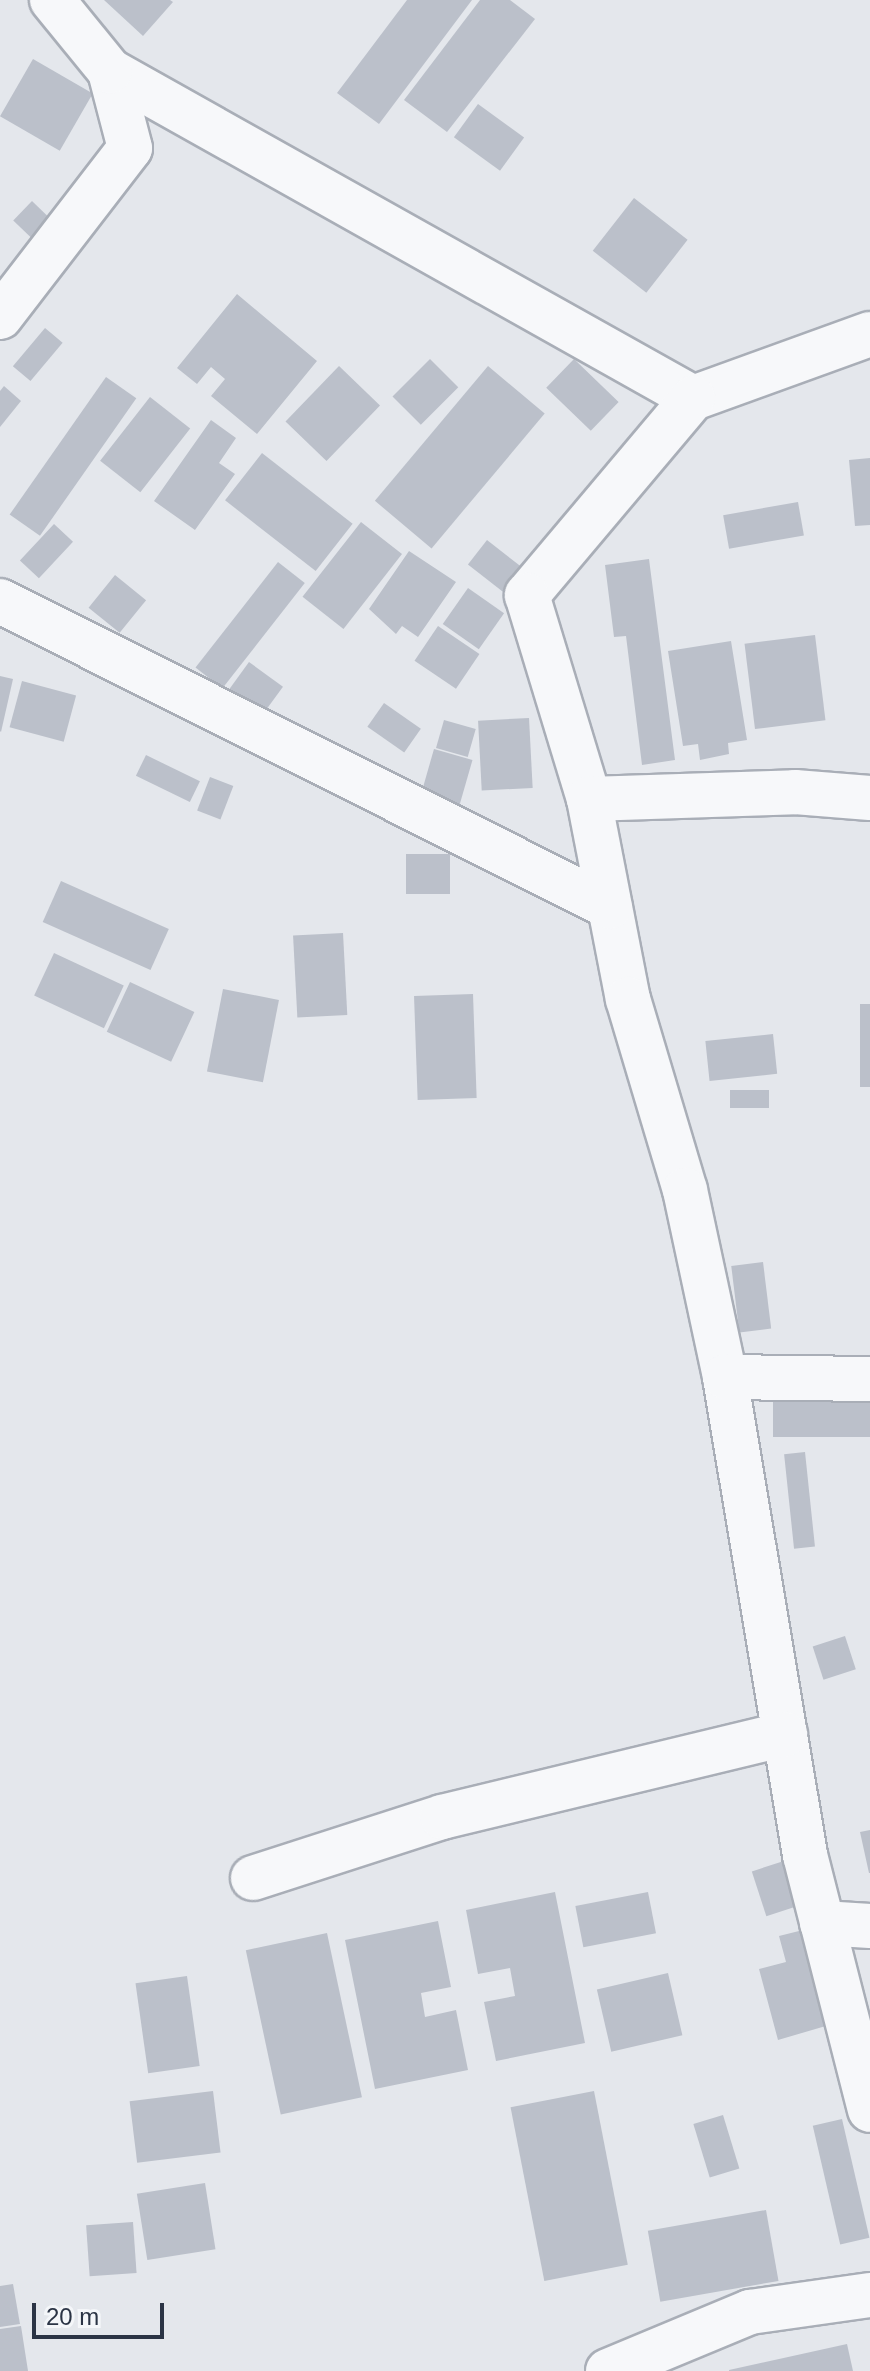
<!DOCTYPE html>
<html>
<head>
<meta charset="utf-8">
<style>
  body { margin:0 }
  #map { position:relative; width:870px; height:2371px; overflow:hidden; background:#e4e7ec; font-family:Arial,sans-serif }
  div>[style] { position:absolute }
  [style*='--x'] { left:calc(var(--x)*1px); top:calc(var(--y)*1px); width:calc(var(--w)*1px); rotate:calc(var(--a)*1deg) }
  .building>* { inset:0; background:#bbc0ca; transform-origin:0 0 }
  .roads { filter:drop-shadow(2px 0 #a9aeb7) drop-shadow(-2px 0 #a9aeb7) drop-shadow(0 2px #a9aeb7) drop-shadow(0 -2px #a9aeb7) }
  .minor>* { height:44px; margin:-22px; padding:0 22px; transform-origin:22px; border-radius:22px; background:#f7f8fa }
  span { translate:-50% -50%; white-space:nowrap; text-align:center; line-height:1.15; -webkit-text-stroke:8px #f4f6f9; paint-order:stroke }
  .scale { position:absolute; left:32px; top:2303px; width:132px; height:36px; box-sizing:border-box; border:4px solid #2b3445; border-top:0; padding-left:10px; font-size:24px; line-height:28px; white-space:nowrap; color:#2b3445; -webkit-text-stroke:6px #f4f6f9; paint-order:stroke }
</style>
</head>
<body>
<div id="map">
  <div class="building">
    <i style="clip-path:polygon(104px 0,170px 0,173px 2px,143px 36px)"></i>
    <i style="clip-path:polygon(407px 0,472px 0,379px 124px,337px 93px)"></i>
    <i style="clip-path:polygon(480px 0,510px 0,535px 19px,447px 132px,404px 100px)"></i>
    <i style="left:33px;top:59px;width:69px;height:66px;rotate:30deg"></i>
    <i style="left:478px;top:104px;width:57px;height:41px;rotate:36deg"></i>
    <i style="left:634px;top:198px;width:68px;height:67px;rotate:38deg"></i>
    <i style="left:32px;top:201px;width:29px;height:27px;rotate:44deg"></i>
    <i style="clip-path:polygon(237px 294px,317px 361px,257px 434px,211px 396px,225px 379px,211px 367px,197px 384px,177px 368px)"></i>
    <i style="left:45px;top:328px;width:23px;height:50px;rotate:40deg"></i>
    <i style="left:430px;top:359px;width:40px;height:53px;rotate:45deg"></i>
    <i style="left:574px;top:359px;width:62px;height:40px;rotate:44deg"></i>
    <i style="left:339px;top:366px;width:57px;height:77px;rotate:44deg"></i>
    <i style="left:488px;top:366px;width:74px;height:176px;rotate:40deg"></i>
    <i style="left:106px;top:377px;width:37px;height:168px;rotate:35deg"></i>
    <i style="clip-path:polygon(4px 386px,21px 401px,0 427px,0 391px)"></i>
    <i style="left:150px;top:397px;width:51px;height:81px;rotate:38deg"></i>
    <i style="clip-path:polygon(211px 420px,236px 438px,219px 463px,235px 474px,195px 530px,154px 501px)"></i>
    <i style="left:262px;top:453px;width:115px;height:60px;rotate:38deg"></i>
    <i style="clip-path:polygon(870px 458px,870px 525px,855px 526px,849px 460px)"></i>
    <i style="left:798px;top:502px;width:34px;height:76px;rotate:80deg"></i>
    <i style="left:361px;top:522px;width:52px;height:95px;rotate:38deg"></i>
    <i style="left:54px;top:524px;width:26px;height:50px;rotate:43deg"></i>
    <i style="left:487px;top:540px;width:46px;height:31px;rotate:38deg"></i>
    <i style="clip-path:polygon(409px 551px,456px 582px,418px 637px,402px 626px,396px 634px,369px 609px)"></i>
    <i style="clip-path:polygon(649px 559px,675px 760px,642px 765px,626px 636px,614px 637px,605px 565px)"></i>
    <i style="left:278px;top:562px;width:34px;height:134px;rotate:38deg"></i>
    <i style="left:115px;top:575px;width:40px;height:42px;rotate:39deg"></i>
    <i style="left:468px;top:588px;width:44px;height:44px;rotate:35deg"></i>
    <i style="left:438px;top:626px;width:50px;height:42px;rotate:34deg"></i>
    <i style="left:815px;top:635px;width:86px;height:71px;rotate:83deg"></i>
    <i style="clip-path:polygon(731px 641px,747px 740px,728px 743px,729px 754px,700px 760px,698px 744px,683px 746px,668px 651px)"></i>
    <i style="left:249px;top:662px;width:42px;height:37px;rotate:36deg"></i>
    <i style="clip-path:polygon(0 676px,13px 679px,1px 732px,0 731px)"></i>
    <i style="left:22px;top:681px;width:56px;height:48px;rotate:15deg"></i>
    <i style="left:384px;top:703px;width:45px;height:29px;rotate:35deg"></i>
    <i style="left:529px;top:718px;width:70px;height:51px;rotate:87deg"></i>
    <i style="left:444px;top:720px;width:33px;height:29px;rotate:16deg"></i>
    <i style="left:434px;top:749px;width:40px;height:46px;rotate:16deg"></i>
    <i style="left:146px;top:755px;width:60px;height:23px;rotate:26deg"></i>
    <i style="left:210px;top:777px;width:25px;height:36px;rotate:21deg"></i>
    <i style="left:406px;top:854px;width:44px;height:40px"></i>
    <i style="left:61px;top:881px;width:118px;height:45px;rotate:24deg"></i>
    <i style="left:343px;top:933px;width:82px;height:50px;rotate:87deg"></i>
    <i style="left:54px;top:953px;width:77px;height:47px;rotate:25deg"></i>
    <i style="left:130px;top:982px;width:71px;height:55px;rotate:25deg"></i>
    <i style="left:223px;top:989px;width:57px;height:84px;rotate:11deg"></i>
    <i style="left:473px;top:994px;width:104px;height:59px;rotate:88deg"></i>
    <i style="left:860px;top:1004px;width:10px;height:83px"></i>
    <i style="left:773px;top:1034px;width:40px;height:68px;rotate:84deg"></i>
    <i style="left:769px;top:1090px;width:18px;height:39px;rotate:90deg"></i>
    <i style="left:763px;top:1262px;width:67px;height:32px;rotate:83deg"></i>
    <i style="left:870px;top:1400px;width:37px;height:97px;rotate:90deg"></i>
    <i style="left:805px;top:1452px;width:95px;height:21px;rotate:84deg"></i>
    <i style="left:845px;top:1636px;width:35px;height:34px;rotate:72deg"></i>
    <i style="clip-path:polygon(870px 1830px,870px 1873px,869px 1873px,860px 1832px)"></i>
    <i style="left:787px;top:1860px;width:47px;height:37px;rotate:72deg"></i>
    <i style="clip-path:polygon(555px 1892px,585px 2043px,496px 2061px,484px 2002px,515px 1996px,510px 1968px,478px 1974px,466px 1910px)"></i>
    <i style="left:648px;top:1892px;width:42px;height:74px;rotate:79deg"></i>
    <i style="clip-path:polygon(438px 1921px,451px 1987px,421px 1993px,425px 2017px,456px 2010px,468px 2070px,375px 2089px,345px 1940px)"></i>
    <i style="clip-path:polygon(811px 1928px,836px 2023px,778px 2040px,759px 1969px,786px 1962px,779px 1936px)"></i>
    <i style="left:327px;top:1933px;width:168px;height:83px;rotate:78deg"></i>
    <i style="left:668px;top:1973px;width:64px;height:73px;rotate:77deg"></i>
    <i style="left:187px;top:1976px;width:91px;height:52px;rotate:82deg"></i>
    <i style="left:213px;top:2091px;width:62px;height:84px;rotate:83deg"></i>
    <i style="left:594px;top:2091px;width:177px;height:85px;rotate:79deg"></i>
    <i style="left:723px;top:2115px;width:56px;height:31px;rotate:73deg"></i>
    <i style="left:842px;top:2119px;width:122px;height:30px;rotate:77deg"></i>
    <i style="left:205px;top:2183px;width:67px;height:69px;rotate:81deg"></i>
    <i style="left:766px;top:2210px;width:72px;height:120px;rotate:80deg"></i>
    <i style="left:133px;top:2222px;width:51px;height:47px;rotate:86deg"></i>
    <i style="clip-path:polygon(13px 2284px,20px 2324px,0 2327px,0 2286px)"></i>
    <i style="clip-path:polygon(21px 2326px,28px 2371px,0 2371px,0 2329px)"></i>
    <i style="clip-path:polygon(847px 2344px,853px 2371px,729px 2371px,729px 2370px)"></i>
  </div>
  <div class="roads">
    <div class="minor">
      <i style="--x:110;--y:71;--w:668;--a:29.29"></i>
      <i style="--x:0;--y:317;--w:213;--a:-52.4"></i>
      <i style="--x:130;--y:148;--w:80;--a:-104.6"></i>
      <i style="--x:110;--y:71;--w:92;--a:-129.2"></i>
      <i style="--x:870;--y:334;--w:188;--a:160.1"></i>
      <i style="--x:693;--y:398;--w:258;--a:130.1"></i>
      <i style="--x:527;--y:595;--w:213;--a:73.1"></i>
      <i style="--x:589;--y:799;--w:204;--a:79"></i>
      <i style="--x:628;--y:999;--w:199;--a:73.4"></i>
      <i style="--x:685;--y:1190;--w:191;--a:77.9"></i>
      <i style="--x:725;--y:1377;--w:485;--a:80.5"></i>
      <i style="--x:805;--y:1855;--w:263;--a:75.7"></i>
      <i style="--x:0;--y:601;--w:682;--a:26.64"></i>
      <i style="--x:589;--y:799;--w:206;--a:-1.9"></i>
      <i style="--x:795;--y:792;--w:75;--a:4.6"></i>
      <i style="--x:725;--y:1377;--w:145;--a:0.8"></i>
      <i style="--x:253;--y:1878;--w:199;--a:-17.9"></i>
      <i style="--x:442;--y:1817;--w:353;--a:-13.6"></i>
      <i style="--x:822;--y:1923;--w:48;--a:3.6"></i>
      <i style="--x:608;--y:2371;--w:154;--a:-22.6"></i>
      <i style="--x:750;--y:2312;--w:121;--a:-8.1"></i>
    </div>
  </div>
  <div class="scale">20 m</div>
</div>
</body>
</html>
